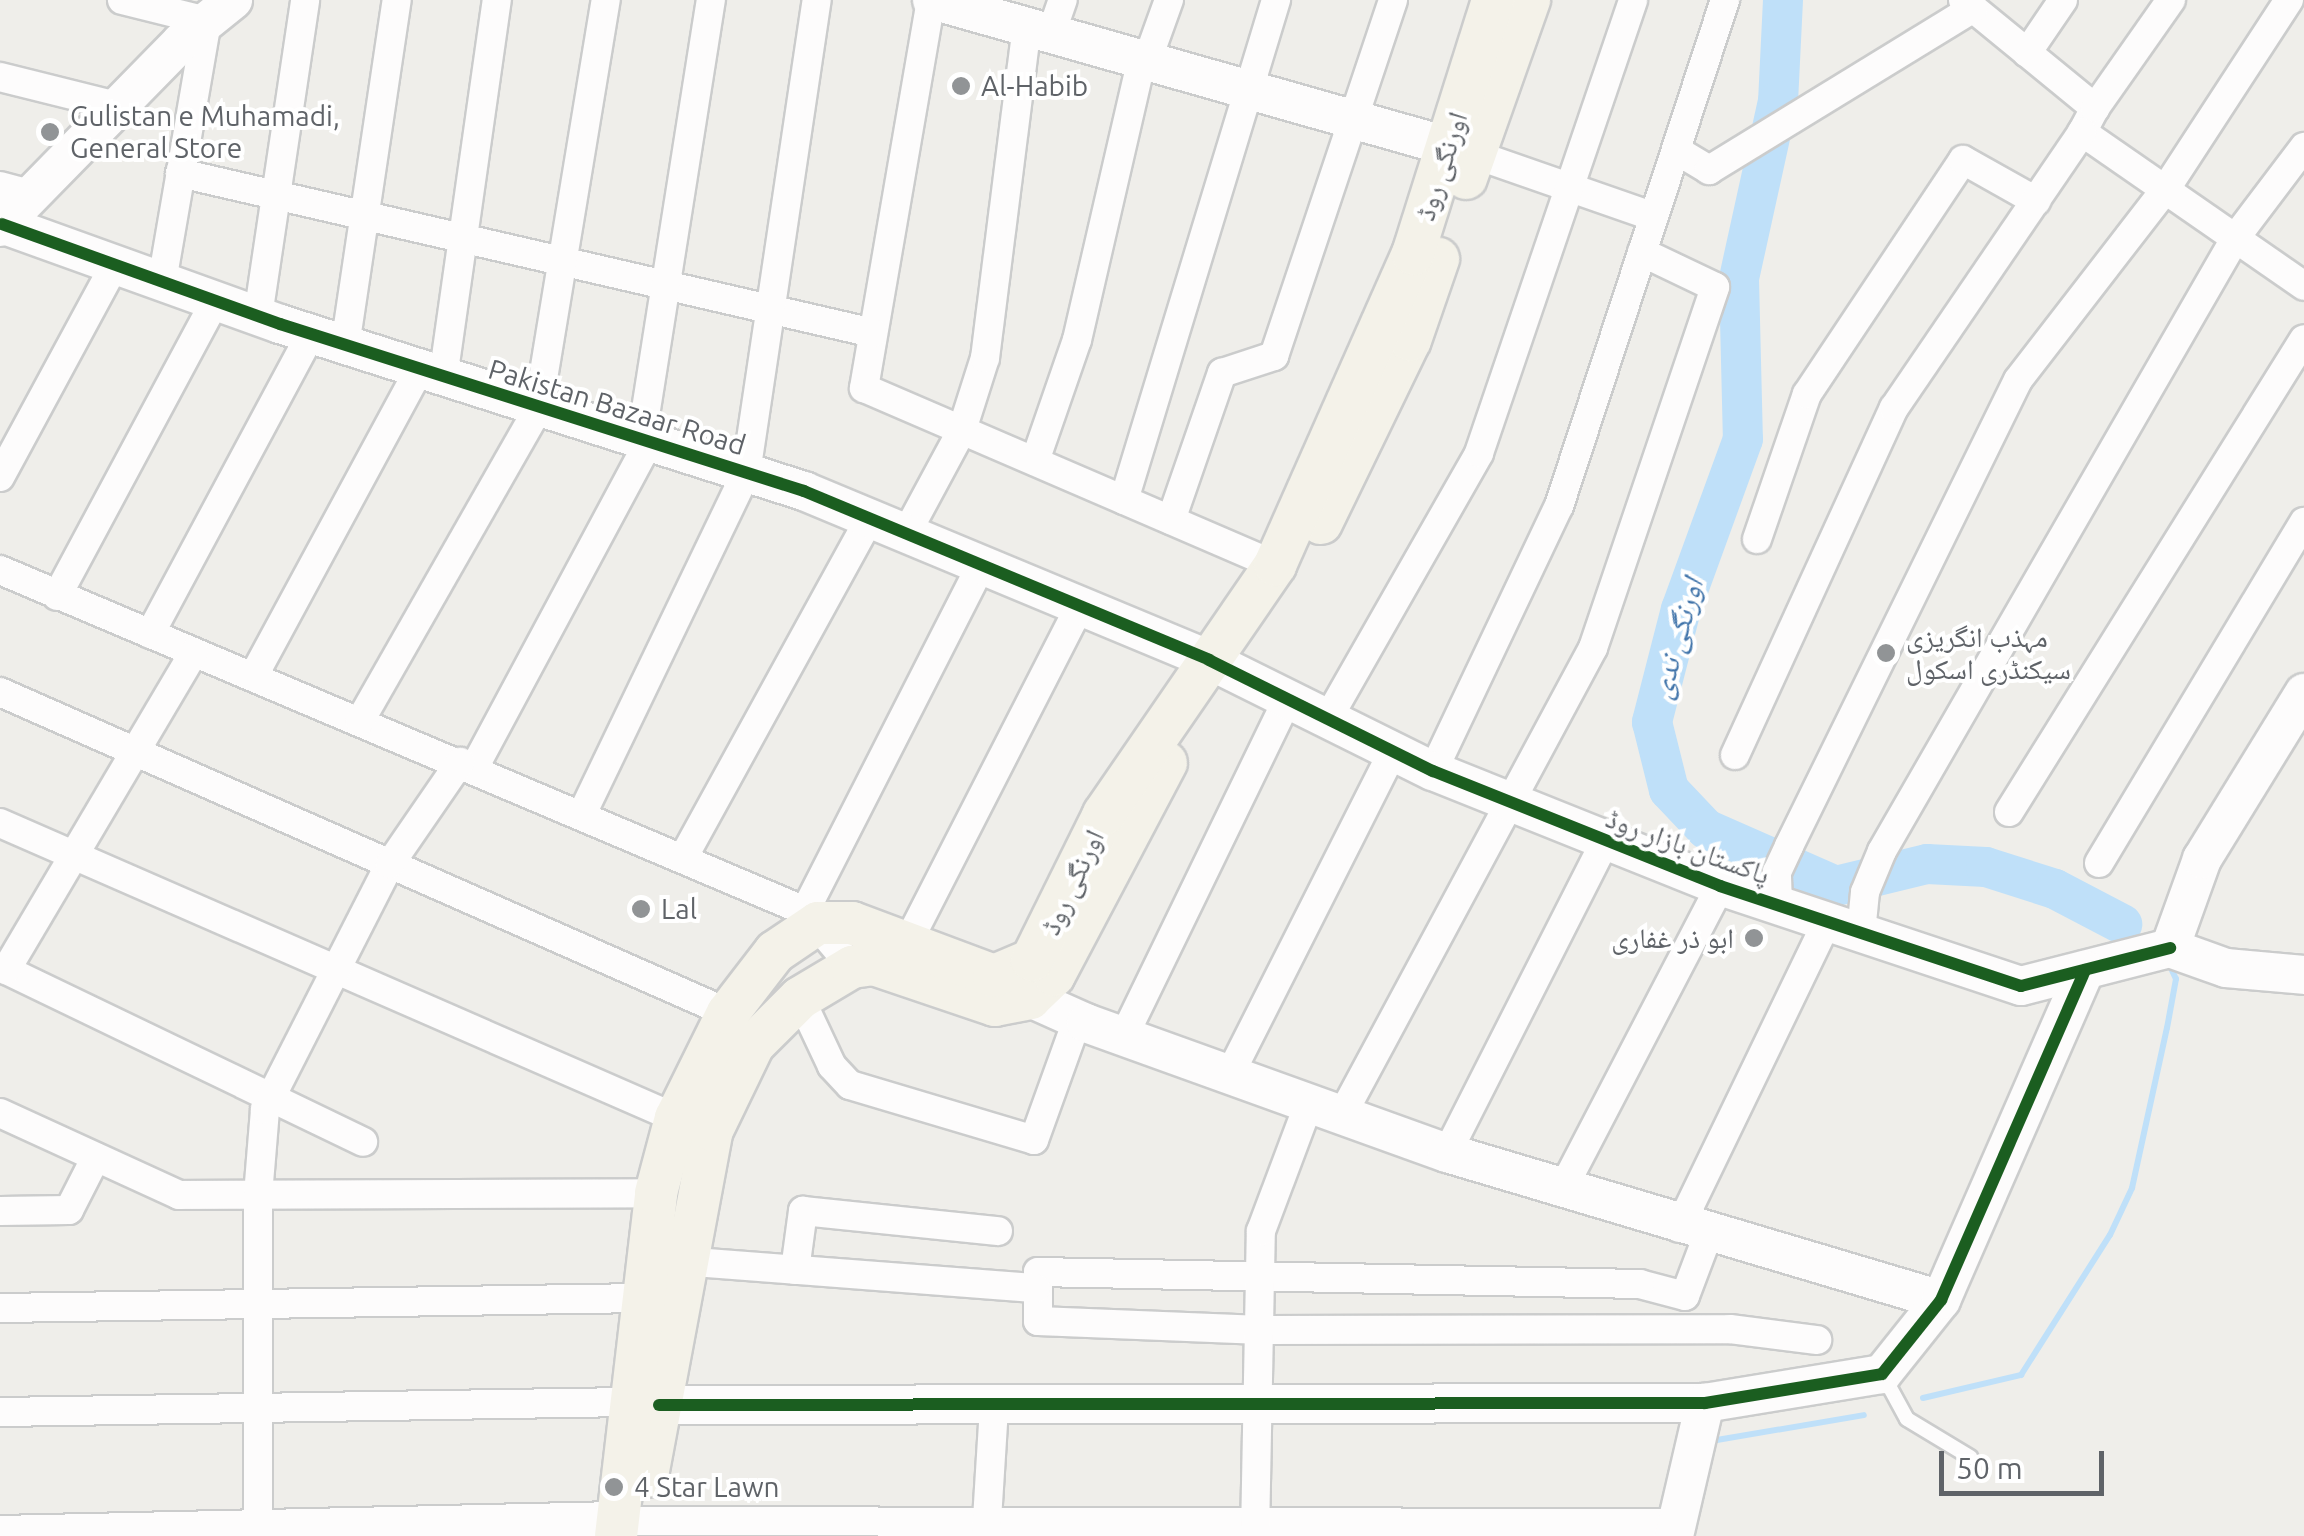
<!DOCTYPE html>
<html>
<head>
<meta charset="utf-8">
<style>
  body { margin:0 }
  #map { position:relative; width:2304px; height:1536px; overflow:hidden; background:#efeeea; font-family:Ubuntu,"Noto Naskh Arabic",sans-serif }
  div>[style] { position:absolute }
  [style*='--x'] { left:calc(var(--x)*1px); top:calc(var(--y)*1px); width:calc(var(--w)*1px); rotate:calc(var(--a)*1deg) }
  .stream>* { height:6px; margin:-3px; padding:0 3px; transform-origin:3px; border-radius:3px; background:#bfe0f9 }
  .river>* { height:40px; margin:-20px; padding:0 20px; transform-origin:20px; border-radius:20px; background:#bfe0f9 }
  .roads { filter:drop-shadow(2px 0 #cbcccc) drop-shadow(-2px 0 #cbcccc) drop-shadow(0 2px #cbcccc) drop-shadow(0 -2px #cbcccc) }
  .lane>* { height:14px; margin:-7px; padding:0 7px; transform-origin:7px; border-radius:7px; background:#fdfcfc }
  .street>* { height:28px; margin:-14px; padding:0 14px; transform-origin:14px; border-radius:14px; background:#fdfcfc }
  .secondary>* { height:38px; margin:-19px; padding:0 19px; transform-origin:19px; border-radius:19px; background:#fdfcfc }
  .primary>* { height:42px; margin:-21px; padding:0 21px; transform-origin:21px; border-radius:21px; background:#f4f2e9 }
  .cycleway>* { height:12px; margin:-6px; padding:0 6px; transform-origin:6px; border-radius:6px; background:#1b5e20 }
  .dots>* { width:28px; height:28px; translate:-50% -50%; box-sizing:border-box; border:5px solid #fff; border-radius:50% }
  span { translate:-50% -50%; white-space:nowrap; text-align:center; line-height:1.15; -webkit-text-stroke:8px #fff; paint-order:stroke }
  .poi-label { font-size:28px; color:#5f6368 }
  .left { translate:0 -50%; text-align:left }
  .right { translate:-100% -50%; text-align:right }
  .street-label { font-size:28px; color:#5f6368 }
  .water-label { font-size:30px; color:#4174aa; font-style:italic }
  .scale { position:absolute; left:1939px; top:1451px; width:165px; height:45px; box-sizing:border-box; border:5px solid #5f6368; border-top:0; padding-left:12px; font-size:30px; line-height:35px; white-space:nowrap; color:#5f6368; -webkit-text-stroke:8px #fff; paint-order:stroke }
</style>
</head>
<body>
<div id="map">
  <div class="stream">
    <i style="--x:1923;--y:1398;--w:101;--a:-13.2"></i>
    <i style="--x:2021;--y:1375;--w:166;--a:-57.6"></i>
    <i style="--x:2110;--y:1235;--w:52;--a:-64.9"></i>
    <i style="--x:2132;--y:1188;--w:164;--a:-77.7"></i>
    <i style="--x:2167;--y:1028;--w:50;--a:-79.6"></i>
    <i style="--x:2176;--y:979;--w:17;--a:-115"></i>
    <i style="--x:1711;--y:1441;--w:155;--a:-9.6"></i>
  </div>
  <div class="river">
    <i style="--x:1783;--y:0;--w:101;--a:92.8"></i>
    <i style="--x:1778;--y:101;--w:182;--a:102.4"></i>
    <i style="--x:1739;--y:279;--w:160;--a:88.6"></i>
    <i style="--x:1743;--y:439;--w:181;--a:110"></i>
    <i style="--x:1681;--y:609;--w:117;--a:104.4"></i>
    <i style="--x:1652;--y:722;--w:70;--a:76"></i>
    <i style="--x:1669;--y:790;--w:54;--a:46.5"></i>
    <i style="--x:1706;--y:829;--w:142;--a:23.7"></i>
    <i style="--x:1836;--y:886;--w:94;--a:-13.6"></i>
    <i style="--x:1927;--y:864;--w:59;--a:2.9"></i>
    <i style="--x:1986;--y:867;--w:72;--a:17.7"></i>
    <i style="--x:2055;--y:889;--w:76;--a:27.6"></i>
  </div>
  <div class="roads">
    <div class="lane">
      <i style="--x:1883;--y:1375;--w:50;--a:61.4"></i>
      <i style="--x:1907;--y:1419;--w:74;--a:31.1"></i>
    </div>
    <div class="street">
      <i style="--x:122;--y:0;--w:88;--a:13.9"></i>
      <i style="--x:207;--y:21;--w:264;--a:99.8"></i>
      <i style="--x:931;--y:0;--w:394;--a:99.8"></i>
      <i style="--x:864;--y:388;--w:447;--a:23.3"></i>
      <i style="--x:1963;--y:0;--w:171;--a:39.3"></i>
      <i style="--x:2095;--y:108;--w:27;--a:118"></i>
      <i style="--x:2082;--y:132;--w:270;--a:34.7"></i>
      <i style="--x:1051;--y:34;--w:36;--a:-71"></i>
      <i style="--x:2027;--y:53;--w:64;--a:-55.8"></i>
      <i style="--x:1147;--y:61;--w:65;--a:-70.2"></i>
      <i style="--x:0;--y:77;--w:120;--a:14"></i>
      <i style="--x:2095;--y:108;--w:132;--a:-54.9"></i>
      <i style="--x:1462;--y:150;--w:203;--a:19.2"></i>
      <i style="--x:1676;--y:150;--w:39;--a:31"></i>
      <i style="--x:1709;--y:170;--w:310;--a:-31.5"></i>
      <i style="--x:180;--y:173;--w:711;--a:13"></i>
      <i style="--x:0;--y:186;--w:30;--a:15"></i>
      <i style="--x:258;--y:316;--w:319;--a:-81.5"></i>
      <i style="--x:345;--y:346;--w:350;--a:-81.5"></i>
      <i style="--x:443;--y:378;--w:382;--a:-81.9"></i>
      <i style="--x:641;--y:441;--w:447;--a:-81"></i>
      <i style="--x:1035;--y:461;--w:128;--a:-70.9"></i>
      <i style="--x:1077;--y:340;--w:288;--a:-77"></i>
      <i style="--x:0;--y:477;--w:242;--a:-61.6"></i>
      <i style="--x:1124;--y:500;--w:523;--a:-73.09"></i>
      <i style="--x:1171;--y:520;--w:156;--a:-70.9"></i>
      <i style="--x:1222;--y:373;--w:55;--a:-18.1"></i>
      <i style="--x:1274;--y:356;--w:375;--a:-71.5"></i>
      <i style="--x:906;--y:534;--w:118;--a:-61.7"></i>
      <i style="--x:962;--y:430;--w:76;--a:-72.3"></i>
      <i style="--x:985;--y:358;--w:334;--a:-82.8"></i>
      <i style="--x:1757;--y:539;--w:153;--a:-71"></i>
      <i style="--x:1807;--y:394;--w:281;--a:-56.3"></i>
      <i style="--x:1963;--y:160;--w:84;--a:29.3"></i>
      <i style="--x:0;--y:570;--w:874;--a:22.96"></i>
      <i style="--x:805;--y:911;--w:73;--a:50"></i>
      <i style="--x:57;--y:596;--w:335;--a:-61.8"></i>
      <i style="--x:150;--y:634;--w:340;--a:-61.8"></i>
      <i style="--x:253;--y:677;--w:349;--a:-61.6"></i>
      <i style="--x:0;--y:692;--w:796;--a:23.79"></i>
      <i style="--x:1327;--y:720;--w:307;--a:-60.3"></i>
      <i style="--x:1479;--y:453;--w:478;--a:-71.2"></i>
      <i style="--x:360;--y:721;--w:359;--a:-60.3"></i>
      <i style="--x:538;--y:409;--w:415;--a:-80.6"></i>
      <i style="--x:1735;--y:755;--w:382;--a:-65.4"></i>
      <i style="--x:1894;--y:408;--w:334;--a:-55.7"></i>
      <i style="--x:474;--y:768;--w:368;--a:-61.8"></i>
      <i style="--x:1433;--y:771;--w:293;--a:-64.6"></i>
      <i style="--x:1559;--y:506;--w:533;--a:-71.84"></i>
      <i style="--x:2009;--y:812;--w:557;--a:-58.05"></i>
      <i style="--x:582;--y:814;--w:378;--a:-64.3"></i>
      <i style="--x:746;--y:473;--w:478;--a:-81.5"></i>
      <i style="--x:0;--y:823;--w:738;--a:23.58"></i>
      <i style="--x:683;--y:858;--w:388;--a:-61.2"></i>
      <i style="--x:2099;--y:863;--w:398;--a:-59"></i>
      <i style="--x:1778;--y:905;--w:33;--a:-92"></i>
      <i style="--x:1777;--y:872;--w:29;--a:-65"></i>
      <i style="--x:1789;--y:846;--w:519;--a:-63.83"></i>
      <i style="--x:2018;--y:380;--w:240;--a:-52.3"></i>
      <i style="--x:2165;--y:190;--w:227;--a:-56.9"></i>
      <i style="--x:805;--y:911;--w:387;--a:-63"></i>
      <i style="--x:1861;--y:933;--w:41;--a:-84.4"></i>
      <i style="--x:1865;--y:892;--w:44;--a:-67.5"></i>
      <i style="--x:1882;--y:851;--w:709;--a:-60.03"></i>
      <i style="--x:2236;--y:237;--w:113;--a:-52.9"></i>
      <i style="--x:908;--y:942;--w:375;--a:-62.9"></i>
      <i style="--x:0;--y:967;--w:403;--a:25.7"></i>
      <i style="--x:6;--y:970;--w:369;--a:-59.4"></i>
      <i style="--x:800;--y:998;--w:75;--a:64.8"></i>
      <i style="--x:832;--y:1066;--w:26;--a:47"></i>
      <i style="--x:850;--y:1085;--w:192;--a:16.6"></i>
      <i style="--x:1034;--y:1140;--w:130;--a:-70.2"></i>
      <i style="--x:1124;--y:1036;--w:373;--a:-64.1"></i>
      <i style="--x:1230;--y:1074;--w:361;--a:-63.2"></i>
      <i style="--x:0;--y:1113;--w:197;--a:24.6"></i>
      <i style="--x:179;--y:1195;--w:477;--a:-0.2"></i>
      <i style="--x:1342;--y:1115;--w:530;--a:-61.74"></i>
      <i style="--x:1593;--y:648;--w:381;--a:-71.3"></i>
      <i style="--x:1715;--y:287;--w:81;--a:-154.4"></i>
      <i style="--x:1447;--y:1153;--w:347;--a:-63.1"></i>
      <i style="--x:1561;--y:1192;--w:345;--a:-62.5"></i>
      <i style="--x:0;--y:1211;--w:69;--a:-0.8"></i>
      <i style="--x:69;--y:1210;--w:59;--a:-63"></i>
      <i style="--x:1679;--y:1228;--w:340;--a:-64.2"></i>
      <i style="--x:1708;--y:1235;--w:65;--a:110.7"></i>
      <i style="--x:1685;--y:1296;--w:47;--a:-165.1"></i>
      <i style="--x:1640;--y:1284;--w:602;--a:-178.86"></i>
      <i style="--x:1038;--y:1272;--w:49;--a:90"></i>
      <i style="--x:1038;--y:1321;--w:224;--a:2.3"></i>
      <i style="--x:1262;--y:1330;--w:468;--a:-0.1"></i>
      <i style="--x:1730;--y:1329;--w:88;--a:7.2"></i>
      <i style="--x:682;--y:1261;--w:355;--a:4.4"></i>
      <i style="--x:795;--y:1270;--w:60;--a:-82.3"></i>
      <i style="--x:803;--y:1211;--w:196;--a:5.9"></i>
      <i style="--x:0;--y:1308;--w:642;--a:-0.89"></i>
      <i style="--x:0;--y:1412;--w:628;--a:-0.91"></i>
      <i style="--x:616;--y:1521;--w:1059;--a:0.11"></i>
      <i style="--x:986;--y:1535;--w:127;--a:-86.4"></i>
      <i style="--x:1255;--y:1535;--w:304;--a:-88.9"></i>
      <i style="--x:1261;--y:1231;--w:137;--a:-69.4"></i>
      <i style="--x:258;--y:1536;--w:341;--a:-90"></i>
      <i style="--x:258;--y:1195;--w:86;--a:-85.3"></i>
      <i style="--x:265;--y:1109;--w:275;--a:-63"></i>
      <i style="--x:390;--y:864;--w:124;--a:-55.5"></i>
    </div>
    <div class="secondary">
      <i style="--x:932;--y:0;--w:535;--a:15.83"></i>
      <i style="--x:2;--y:224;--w:295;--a:19.8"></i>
      <i style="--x:280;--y:324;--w:550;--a:17.68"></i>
      <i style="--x:804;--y:491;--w:439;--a:22.6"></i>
      <i style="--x:1209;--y:660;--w:250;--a:26.4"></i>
      <i style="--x:1433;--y:771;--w:309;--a:21.8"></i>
      <i style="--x:1720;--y:886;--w:317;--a:18.4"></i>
      <i style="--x:2021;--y:986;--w:154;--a:-14.3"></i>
      <i style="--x:0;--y:227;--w:259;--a:-45.6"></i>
      <i style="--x:181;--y:42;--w:67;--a:-38.9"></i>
      <i style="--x:2170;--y:948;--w:95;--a:-70.2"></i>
      <i style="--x:2202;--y:859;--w:195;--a:-58.4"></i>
      <i style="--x:2170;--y:948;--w:59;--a:19.7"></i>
      <i style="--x:2226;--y:968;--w:78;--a:5.1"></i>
      <i style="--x:1010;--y:980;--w:27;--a:42"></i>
      <i style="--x:1030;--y:998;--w:61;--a:24.1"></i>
      <i style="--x:1086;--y:1023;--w:384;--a:19.8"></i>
      <i style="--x:1447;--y:1153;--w:515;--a:16.57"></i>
      <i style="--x:659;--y:1405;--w:1046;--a:-0.11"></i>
      <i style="--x:1705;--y:1403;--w:179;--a:-9.3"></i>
      <i style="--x:1882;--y:1374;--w:95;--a:-51.4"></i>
      <i style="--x:1941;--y:1300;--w:360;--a:-66.4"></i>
      <i style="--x:0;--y:1535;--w:616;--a:-1.3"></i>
      <i style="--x:1674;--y:1536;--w:137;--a:-76.9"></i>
    </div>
    <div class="primary">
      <i style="--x:1466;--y:178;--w:189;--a:-70.5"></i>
      <i style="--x:1321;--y:523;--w:203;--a:-64.1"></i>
      <i style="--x:1410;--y:340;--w:86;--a:-70.9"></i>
      <i style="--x:647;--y:1476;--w:352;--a:-79.4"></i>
      <i style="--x:712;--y:1130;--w:94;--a:-64.2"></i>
      <i style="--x:753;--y:1045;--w:66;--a:-45"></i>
      <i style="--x:800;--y:998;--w:61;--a:-30.8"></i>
      <i style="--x:852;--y:967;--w:22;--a:-8"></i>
      <i style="--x:874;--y:964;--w:128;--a:18.7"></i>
      <i style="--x:995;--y:1005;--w:36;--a:-11"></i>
      <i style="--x:1030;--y:998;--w:33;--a:-44"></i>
      <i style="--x:1054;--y:975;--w:240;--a:-62.2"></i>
      <i style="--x:616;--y:1536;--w:345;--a:-83.3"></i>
      <i style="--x:656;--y:1193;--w:78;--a:-75.1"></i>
      <i style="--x:676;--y:1118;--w:117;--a:-63.7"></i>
      <i style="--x:728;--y:1013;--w:77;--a:-52.4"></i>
      <i style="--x:775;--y:952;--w:52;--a:-34"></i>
      <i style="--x:818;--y:923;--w:34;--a:0"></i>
      <i style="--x:852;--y:923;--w:152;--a:20.5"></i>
      <i style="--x:994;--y:976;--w:41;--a:-22.8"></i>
      <i style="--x:1032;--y:960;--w:163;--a:-63.7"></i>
      <i style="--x:1104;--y:814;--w:302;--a:-55.5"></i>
      <i style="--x:1275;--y:565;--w:340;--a:-66.1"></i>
      <i style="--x:1413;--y:254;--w:266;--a:-72.5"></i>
    </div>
  </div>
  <div class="cycleway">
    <i style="--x:2;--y:224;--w:295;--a:19.8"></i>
    <i style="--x:280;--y:324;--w:550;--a:17.68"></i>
    <i style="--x:804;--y:491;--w:439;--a:22.6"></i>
    <i style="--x:1209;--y:660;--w:250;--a:26.4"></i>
    <i style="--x:1433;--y:771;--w:309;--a:21.8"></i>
    <i style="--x:1720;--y:886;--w:317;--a:18.4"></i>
    <i style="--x:2021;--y:986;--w:154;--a:-14.3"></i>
    <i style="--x:659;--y:1405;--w:1046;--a:-0.11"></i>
    <i style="--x:1705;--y:1403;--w:179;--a:-9.3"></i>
    <i style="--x:1882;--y:1374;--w:95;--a:-51.4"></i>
    <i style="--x:1941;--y:1300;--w:360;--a:-66.4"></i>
  </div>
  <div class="dots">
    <i style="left:961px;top:86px;background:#919496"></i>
    <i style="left:50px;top:132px;background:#919496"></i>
    <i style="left:1886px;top:653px;background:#919496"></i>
    <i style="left:641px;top:909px;background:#919496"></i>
    <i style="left:1754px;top:938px;background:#919496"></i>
    <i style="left:614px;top:1487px;background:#919496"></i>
  </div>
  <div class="poi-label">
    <span class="left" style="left:981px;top:86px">Al-Habib</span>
    <span class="left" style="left:70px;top:132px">Gulistan e Muhamadi,<br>General Store</span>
    <span class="left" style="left:1906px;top:653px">مہذب انگریزی<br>سیکنڈری اسکول</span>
    <span class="left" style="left:661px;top:909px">Lal</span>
    <span class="right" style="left:1734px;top:938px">ابو ذر غفاری</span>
    <span class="left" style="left:634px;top:1487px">4 Star Lawn</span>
  </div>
  <div class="street-label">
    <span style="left:1441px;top:166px;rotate:-72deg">اورنگی روڈ</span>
    <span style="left:617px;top:407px;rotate:17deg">Pakistan Bazaar Road</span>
    <span style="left:1688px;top:846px;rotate:20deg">پاکستان بازار روڈ</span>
    <span style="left:1072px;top:882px;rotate:-65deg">اورنگی روڈ</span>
  </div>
  <div class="water-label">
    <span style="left:1676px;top:638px;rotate:-74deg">اورنگی ندی</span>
  </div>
  <div class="scale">50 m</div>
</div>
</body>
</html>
